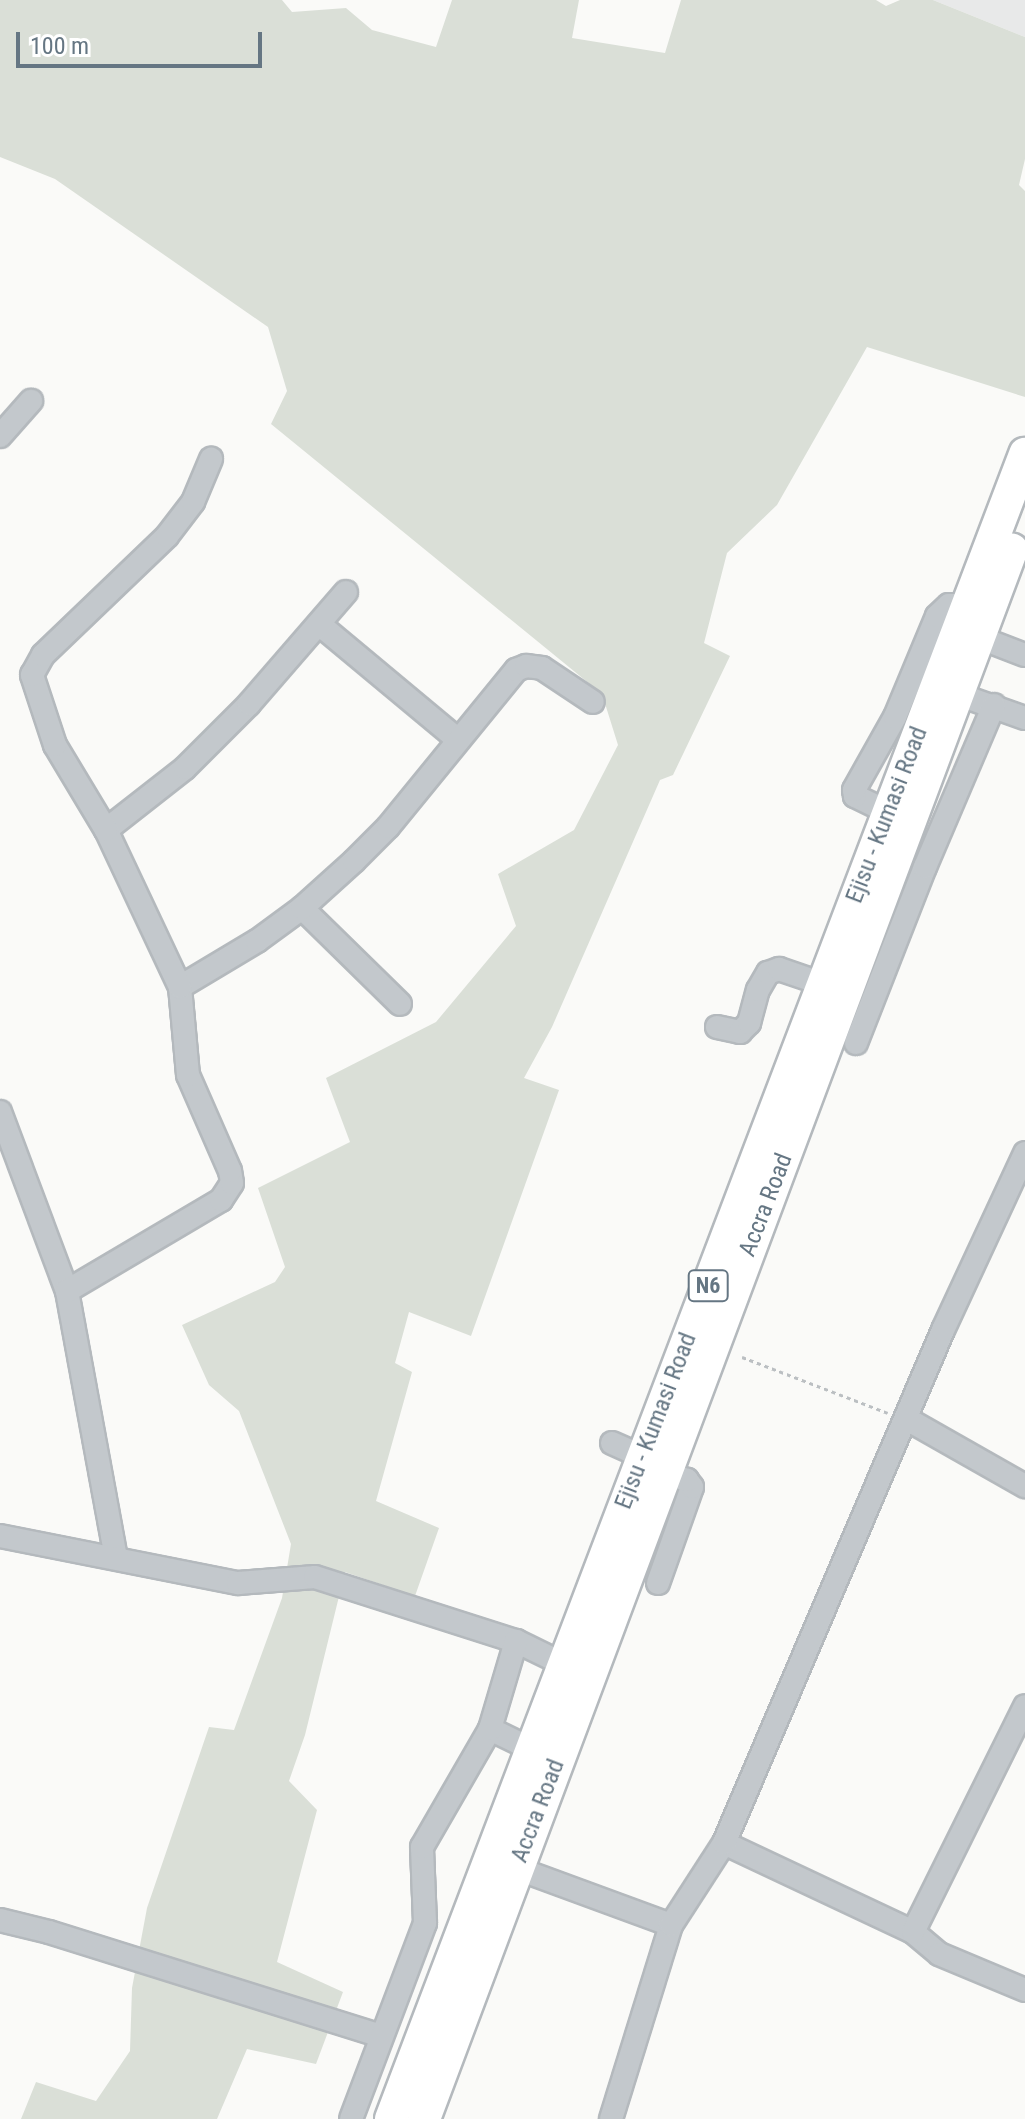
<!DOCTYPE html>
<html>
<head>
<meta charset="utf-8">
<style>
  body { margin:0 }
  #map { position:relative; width:1025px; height:2119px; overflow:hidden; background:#fafaf8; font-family:"Roboto Condensed",sans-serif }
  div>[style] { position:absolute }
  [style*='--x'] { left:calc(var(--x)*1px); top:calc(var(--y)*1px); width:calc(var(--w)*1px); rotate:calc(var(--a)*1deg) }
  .built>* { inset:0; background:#e8e9e9 }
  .green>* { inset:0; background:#dadfd7 }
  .path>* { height:3px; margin-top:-1.5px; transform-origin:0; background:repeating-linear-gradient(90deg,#bbbfc2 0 4px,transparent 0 8px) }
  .roads { filter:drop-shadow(2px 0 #b4b9bd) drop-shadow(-2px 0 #b4b9bd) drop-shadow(0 2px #b4b9bd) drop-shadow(0 -2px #b4b9bd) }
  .minor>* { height:22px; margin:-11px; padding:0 11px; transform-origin:11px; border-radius:11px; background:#c3c8cc }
  .highway>* { height:32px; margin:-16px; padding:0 16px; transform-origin:16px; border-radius:16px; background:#fff }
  span { translate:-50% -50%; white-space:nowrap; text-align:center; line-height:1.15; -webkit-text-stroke:8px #fff; paint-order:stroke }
  .shield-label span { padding:2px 6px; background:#fff; border:2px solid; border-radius:6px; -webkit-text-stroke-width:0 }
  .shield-label { font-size:22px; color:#657683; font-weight:700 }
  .street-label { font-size:24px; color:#657683 }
  .scale { position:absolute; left:16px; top:32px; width:246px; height:36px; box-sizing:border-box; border:4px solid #657683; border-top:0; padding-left:10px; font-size:24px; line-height:28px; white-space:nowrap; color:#657683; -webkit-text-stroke:6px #fff; paint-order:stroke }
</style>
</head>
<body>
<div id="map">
  <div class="built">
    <i style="clip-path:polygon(933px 0,1025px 0,1025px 37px)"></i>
  </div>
  <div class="green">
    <i style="clip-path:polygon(0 0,282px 0,292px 12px,346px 8px,372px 30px,436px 47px,452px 0,579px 0,572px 38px,665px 53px,681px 0,876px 0,886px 6px,900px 0,933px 0,1025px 37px,1025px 159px,1019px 185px,1025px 191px,1025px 397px,867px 347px,777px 505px,727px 553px,704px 643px,730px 656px,673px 775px,660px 780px,552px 1027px,524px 1078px,559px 1090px,471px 1336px,409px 1312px,395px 1363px,412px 1372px,376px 1501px,439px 1528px,415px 1596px,345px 1572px,305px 1735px,289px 1781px,317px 1810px,277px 1962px,343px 1992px,316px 2064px,247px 2049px,217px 2119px,21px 2119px,36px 2082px,96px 2101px,130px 2051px,132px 1988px,147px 1908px,209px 1727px,234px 1730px,282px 1598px,291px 1544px,239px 1411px,209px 1385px,182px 1325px,275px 1282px,285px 1267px,258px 1188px,350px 1142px,326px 1078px,436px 1022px,516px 926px,498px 874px,574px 830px,618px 745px,602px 694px,271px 424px,287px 391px,268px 327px,55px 179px,0 157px)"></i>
  </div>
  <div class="path">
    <i style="--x:742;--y:1357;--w:156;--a:21"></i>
  </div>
  <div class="roads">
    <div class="minor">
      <i style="--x:0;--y:436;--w:47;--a:-48.5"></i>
      <i style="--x:319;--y:624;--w:181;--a:39.8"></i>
      <i style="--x:978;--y:637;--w:50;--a:21"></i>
      <i style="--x:960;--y:695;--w:69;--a:19.5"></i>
      <i style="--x:888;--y:812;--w:37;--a:-154"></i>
      <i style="--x:855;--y:796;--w:6;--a:-99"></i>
      <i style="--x:854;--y:790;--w:84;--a:-60.7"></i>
      <i style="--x:895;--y:717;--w:109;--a:-67.4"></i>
      <i style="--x:937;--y:616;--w:16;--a:-43"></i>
      <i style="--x:949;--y:605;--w:18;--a:0"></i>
      <i style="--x:106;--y:830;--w:100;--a:-38.1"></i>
      <i style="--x:185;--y:768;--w:91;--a:-45"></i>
      <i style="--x:249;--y:704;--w:148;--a:-49.1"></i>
      <i style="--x:302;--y:908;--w:137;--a:44.4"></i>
      <i style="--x:180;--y:987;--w:90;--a:-30.9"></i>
      <i style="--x:257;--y:941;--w:56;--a:-36.3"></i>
      <i style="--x:302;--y:908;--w:70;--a:-42.1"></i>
      <i style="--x:354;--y:861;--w:48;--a:-45"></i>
      <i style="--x:388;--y:827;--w:203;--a:-50.8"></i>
      <i style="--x:516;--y:670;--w:11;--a:-22"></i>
      <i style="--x:526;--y:666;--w:16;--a:7"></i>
      <i style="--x:542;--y:668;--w:61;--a:33.7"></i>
      <i style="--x:717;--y:1027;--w:24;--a:12"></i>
      <i style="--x:740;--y:1032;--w:13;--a:-45"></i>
      <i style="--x:749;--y:1023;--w:34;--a:-75"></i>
      <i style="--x:758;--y:990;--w:20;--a:-60"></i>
      <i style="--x:768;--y:973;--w:12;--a:-20"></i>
      <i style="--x:779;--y:969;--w:46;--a:18.8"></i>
      <i style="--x:856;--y:1043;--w:189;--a:-68.6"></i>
      <i style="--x:925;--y:867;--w:176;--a:-66.9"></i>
      <i style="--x:0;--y:1112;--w:191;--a:69.5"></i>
      <i style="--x:67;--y:1291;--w:270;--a:79.6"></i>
      <i style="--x:67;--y:1291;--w:179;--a:-30.6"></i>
      <i style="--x:221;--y:1200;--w:20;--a:-57"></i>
      <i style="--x:232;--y:1183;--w:12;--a:-99"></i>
      <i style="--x:230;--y:1171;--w:105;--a:-113.6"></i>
      <i style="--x:188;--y:1075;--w:88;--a:-95.2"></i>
      <i style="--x:180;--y:987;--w:174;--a:-115.2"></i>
      <i style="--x:106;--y:830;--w:99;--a:-121"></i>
      <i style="--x:55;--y:745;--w:74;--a:-108.2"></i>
      <i style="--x:32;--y:675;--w:23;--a:-61"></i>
      <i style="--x:43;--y:655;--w:172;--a:-43.8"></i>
      <i style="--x:167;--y:536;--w:43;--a:-52.6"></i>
      <i style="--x:193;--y:502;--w:47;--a:-67.3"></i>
      <i style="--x:907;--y:1419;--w:136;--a:29.6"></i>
      <i style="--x:612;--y:1443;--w:34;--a:24"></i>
      <i style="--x:0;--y:1536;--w:243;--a:11.2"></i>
      <i style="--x:238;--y:1583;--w:77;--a:-4.5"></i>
      <i style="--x:315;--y:1577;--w:211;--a:17.7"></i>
      <i style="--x:516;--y:1641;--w:55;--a:26.1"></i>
      <i style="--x:658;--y:1583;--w:102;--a:-70.5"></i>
      <i style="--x:692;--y:1487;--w:9;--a:-126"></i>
      <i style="--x:687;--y:1480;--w:24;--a:-163"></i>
      <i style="--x:490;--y:1729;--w:48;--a:26"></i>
      <i style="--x:724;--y:1843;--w:209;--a:25.2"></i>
      <i style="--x:913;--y:1932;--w:34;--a:40"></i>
      <i style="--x:939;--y:1954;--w:93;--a:22.7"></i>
      <i style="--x:516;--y:1868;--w:165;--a:20.2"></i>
      <i style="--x:0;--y:1920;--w:50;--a:13.8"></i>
      <i style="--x:49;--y:1932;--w:348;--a:17.4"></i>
      <i style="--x:913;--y:1932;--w:252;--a:-63.6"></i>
      <i style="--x:351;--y:2119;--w:210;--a:-69.3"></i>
      <i style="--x:425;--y:1923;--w:76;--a:-92.3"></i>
      <i style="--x:422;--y:1847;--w:136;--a:-60"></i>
      <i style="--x:490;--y:1729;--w:92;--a:-73.5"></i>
      <i style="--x:611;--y:2119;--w:203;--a:-72.8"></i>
      <i style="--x:671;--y:1925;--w:98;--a:-57.1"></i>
      <i style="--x:724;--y:1843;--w:558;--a:-66.88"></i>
      <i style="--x:943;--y:1330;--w:195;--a:-65.1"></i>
    </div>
    <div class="highway">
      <i style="--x:391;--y:2119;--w:1782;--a:-69.15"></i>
      <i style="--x:424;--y:2119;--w:1676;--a:-69.47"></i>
    </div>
  </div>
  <div class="shield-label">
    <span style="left:708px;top:1286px">N6</span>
  </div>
  <div class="street-label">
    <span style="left:887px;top:815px;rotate:-69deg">Ejisu - Kumasi Road</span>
    <span style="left:766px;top:1205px;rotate:-69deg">Accra Road</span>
    <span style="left:656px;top:1421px;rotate:-69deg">Ejisu - Kumasi Road</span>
    <span style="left:538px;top:1811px;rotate:-69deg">Accra Road</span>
  </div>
  <div class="scale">100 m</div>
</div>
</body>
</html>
